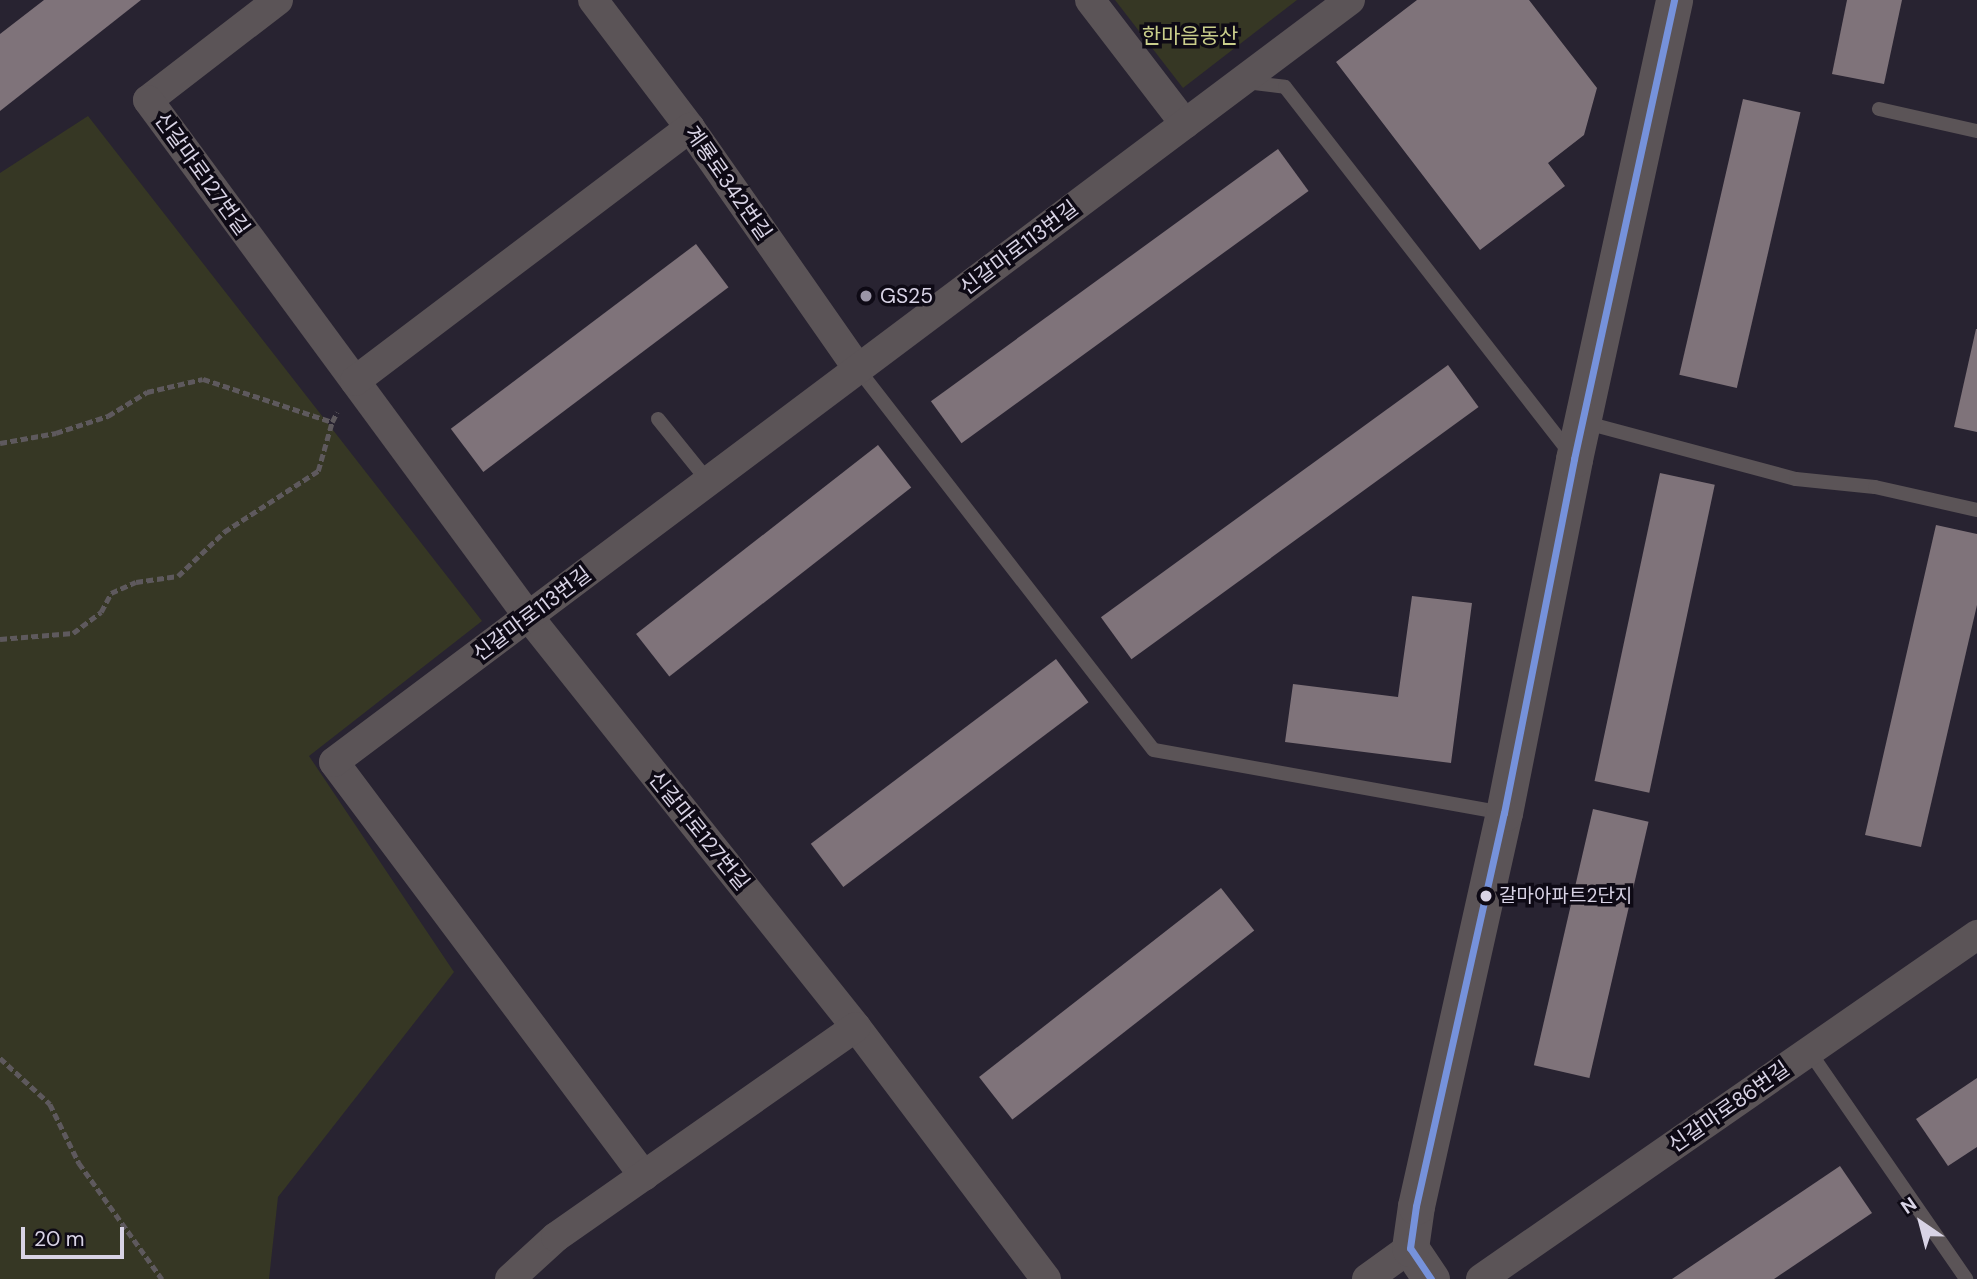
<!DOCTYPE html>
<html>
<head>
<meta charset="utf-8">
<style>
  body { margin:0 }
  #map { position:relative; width:1977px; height:1279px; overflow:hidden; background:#282331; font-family:"DM Sans","Noto Sans KR",sans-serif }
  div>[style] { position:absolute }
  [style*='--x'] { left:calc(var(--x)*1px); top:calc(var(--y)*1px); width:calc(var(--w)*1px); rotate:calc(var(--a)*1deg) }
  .green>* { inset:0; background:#363724 }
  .building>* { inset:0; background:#7f737a; transform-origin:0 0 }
  .path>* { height:4.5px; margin-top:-2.25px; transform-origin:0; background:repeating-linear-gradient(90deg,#5e595d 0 7px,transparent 0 10.5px) }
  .service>* { height:14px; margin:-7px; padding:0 7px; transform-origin:7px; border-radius:7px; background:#5b5457 }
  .minor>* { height:30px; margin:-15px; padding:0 15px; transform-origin:15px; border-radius:15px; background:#5b5457 }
  .tertiary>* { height:37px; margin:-18.5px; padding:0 18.5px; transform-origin:18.5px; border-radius:18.5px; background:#5b5457 }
  .bus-1>* { height:7px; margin:-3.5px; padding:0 3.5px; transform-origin:3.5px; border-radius:3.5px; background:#7692db }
  .dots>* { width:19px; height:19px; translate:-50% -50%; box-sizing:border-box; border:4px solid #0e0a15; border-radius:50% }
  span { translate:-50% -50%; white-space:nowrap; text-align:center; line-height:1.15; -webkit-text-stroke:7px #0e0a15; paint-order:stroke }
  .bus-label { font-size:19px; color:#d8d3e5 }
  .left { translate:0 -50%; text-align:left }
  .park-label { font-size:21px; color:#cace8b }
  .street-label { font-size:21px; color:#d8d3e5 }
  .poi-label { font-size:21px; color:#d8d3e5 }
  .north { position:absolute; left:1886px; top:1188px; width:70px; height:70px; -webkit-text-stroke:5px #0e0a15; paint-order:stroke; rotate:325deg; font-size:19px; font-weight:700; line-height:28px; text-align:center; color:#d8d3e5 }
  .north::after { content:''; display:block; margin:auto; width:24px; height:32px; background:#d8d3e5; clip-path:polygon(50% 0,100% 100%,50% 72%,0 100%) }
  .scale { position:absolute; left:21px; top:1227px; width:103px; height:32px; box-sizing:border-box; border:4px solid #d8d3e5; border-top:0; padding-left:9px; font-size:21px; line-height:24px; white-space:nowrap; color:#d8d3e5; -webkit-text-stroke:5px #0e0a15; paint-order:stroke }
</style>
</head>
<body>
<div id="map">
  <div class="green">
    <i style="clip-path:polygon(1115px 0,1297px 0,1183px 88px)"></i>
    <i style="clip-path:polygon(88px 116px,482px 621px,309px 756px,454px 972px,278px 1197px,269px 1279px,0 1279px,0 173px)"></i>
  </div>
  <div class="building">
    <i style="clip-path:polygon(44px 0,141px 0,0 111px,0 34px)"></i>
    <i style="clip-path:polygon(1417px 0,1529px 0,1597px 88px,1584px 135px,1548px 163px,1565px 186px,1480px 250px,1336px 62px)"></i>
    <i style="clip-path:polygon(1847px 0,1902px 0,1884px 84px,1832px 74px)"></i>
    <i style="left:1743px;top:99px;width:59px;height:283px;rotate:13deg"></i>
    <i style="left:1278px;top:149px;width:52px;height:429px;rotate:54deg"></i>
    <i style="left:696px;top:244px;width:54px;height:307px;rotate:53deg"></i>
    <i style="clip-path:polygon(1976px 329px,1977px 329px,1977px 432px,1954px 427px)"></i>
    <i style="left:1448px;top:365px;width:52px;height:429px;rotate:54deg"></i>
    <i style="left:878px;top:445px;width:54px;height:307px;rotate:52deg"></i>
    <i style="left:1660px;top:473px;width:56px;height:315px;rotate:12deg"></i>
    <i style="clip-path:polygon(1936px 525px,1977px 534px,1977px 605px,1921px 847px,1865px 835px)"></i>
    <i style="clip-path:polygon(1412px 596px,1472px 603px,1451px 763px,1285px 742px,1293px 684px,1398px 697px)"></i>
    <i style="left:1056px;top:659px;width:54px;height:307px;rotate:53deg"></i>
    <i style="left:1593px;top:809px;width:57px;height:263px;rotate:13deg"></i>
    <i style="left:1221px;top:888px;width:54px;height:307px;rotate:52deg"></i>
    <i style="clip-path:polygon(1977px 1078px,1977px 1147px,1948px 1166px,1916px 1119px)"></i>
    <i style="clip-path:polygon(1840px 1166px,1872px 1213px,1774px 1279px,1672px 1279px)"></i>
  </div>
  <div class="path">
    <i style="--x:0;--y:443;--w:57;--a:-10.1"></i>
    <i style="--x:56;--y:433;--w:55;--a:-18.1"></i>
    <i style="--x:108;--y:416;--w:46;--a:-31.6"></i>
    <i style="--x:147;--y:392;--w:57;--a:-13.1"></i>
    <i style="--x:203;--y:379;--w:136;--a:18.4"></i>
    <i style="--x:332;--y:422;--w:11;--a:-63"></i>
    <i style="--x:0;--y:639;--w:73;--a:-4.7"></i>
    <i style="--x:73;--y:633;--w:35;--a:-37"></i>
    <i style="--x:101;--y:612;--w:21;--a:-62"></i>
    <i style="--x:111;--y:593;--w:27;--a:-24"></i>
    <i style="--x:136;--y:582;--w:42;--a:-8.1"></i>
    <i style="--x:178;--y:576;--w:64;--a:-43.7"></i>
    <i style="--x:224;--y:532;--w:112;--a:-33"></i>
    <i style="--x:318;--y:471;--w:51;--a:-74.1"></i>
    <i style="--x:0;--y:1058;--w:68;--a:42.6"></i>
    <i style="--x:50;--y:1104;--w:66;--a:63.8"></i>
    <i style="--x:79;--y:1163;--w:143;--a:54.4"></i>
  </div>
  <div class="service">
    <i style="--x:1246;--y:82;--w:39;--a:7"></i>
    <i style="--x:1285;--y:87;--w:465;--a:52.1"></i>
    <i style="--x:1879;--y:109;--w:100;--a:12.7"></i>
    <i style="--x:858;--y:369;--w:482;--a:52.2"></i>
    <i style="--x:1154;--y:750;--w:356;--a:10.2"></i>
    <i style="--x:658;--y:419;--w:80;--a:51.1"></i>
    <i style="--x:1583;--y:422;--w:220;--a:15"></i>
    <i style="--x:1796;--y:479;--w:79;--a:5.8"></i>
    <i style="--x:1875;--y:487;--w:105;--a:12.7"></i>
    <i style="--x:1809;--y:1051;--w:277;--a:55.4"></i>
  </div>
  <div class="minor">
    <i style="--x:278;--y:0;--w:164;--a:142.4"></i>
    <i style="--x:148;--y:100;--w:641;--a:53.63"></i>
    <i style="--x:528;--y:616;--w:526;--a:51.41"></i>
    <i style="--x:856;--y:1027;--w:316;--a:53"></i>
    <i style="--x:593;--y:0;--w:161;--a:52.8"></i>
    <i style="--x:690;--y:128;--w:294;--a:55.1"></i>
    <i style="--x:1090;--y:0;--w:156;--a:52.5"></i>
    <i style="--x:355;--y:381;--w:420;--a:-37.1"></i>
    <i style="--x:644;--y:1176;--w:517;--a:-126.83"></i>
    <i style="--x:334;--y:762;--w:1270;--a:-36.87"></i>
    <i style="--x:510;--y:1279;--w:62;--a:-42.4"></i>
    <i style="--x:556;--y:1237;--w:366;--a:-35"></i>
    <i style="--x:1367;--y:1279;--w:53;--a:-35.8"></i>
    <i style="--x:1481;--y:1279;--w:604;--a:-34.74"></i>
  </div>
  <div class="tertiary">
    <i style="--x:1431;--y:1279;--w:37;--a:-124"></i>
    <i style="--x:1410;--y:1248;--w:42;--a:-81.9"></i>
    <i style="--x:1416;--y:1206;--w:403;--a:-77.4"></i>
    <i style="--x:1504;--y:813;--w:361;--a:-78.8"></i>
    <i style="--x:1574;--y:459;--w:470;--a:-77.7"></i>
  </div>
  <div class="bus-1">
    <i style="--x:1431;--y:1279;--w:37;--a:-124"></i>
    <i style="--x:1410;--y:1248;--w:42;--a:-81.9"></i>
    <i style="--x:1416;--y:1206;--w:403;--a:-77.4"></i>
    <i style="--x:1504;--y:813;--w:361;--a:-78.8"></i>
    <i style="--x:1574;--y:459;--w:470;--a:-77.7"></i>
  </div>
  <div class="dots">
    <i style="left:866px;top:296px;background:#9a95a6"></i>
    <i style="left:1486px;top:896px;background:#d8d3e5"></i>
  </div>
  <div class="bus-label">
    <span class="left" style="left:1499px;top:896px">갈마아파트2단지</span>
  </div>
  <div class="park-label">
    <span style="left:1190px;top:36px">한마음동산</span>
  </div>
  <div class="street-label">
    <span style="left:202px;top:174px;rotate:54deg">신갈마로127번길</span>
    <span style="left:728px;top:183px;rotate:55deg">계룡로342번길</span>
    <span style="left:1019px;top:248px;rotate:-37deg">신갈마로113번길</span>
    <span style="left:532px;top:614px;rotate:-37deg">신갈마로113번길</span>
    <span style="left:699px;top:831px;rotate:51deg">신갈마로127번길</span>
    <span style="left:1729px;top:1107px;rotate:-35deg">신갈마로86번길</span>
  </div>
  <div class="poi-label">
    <span class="left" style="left:880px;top:296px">GS25</span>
  </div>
  <div class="north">N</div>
  <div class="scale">20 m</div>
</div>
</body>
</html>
